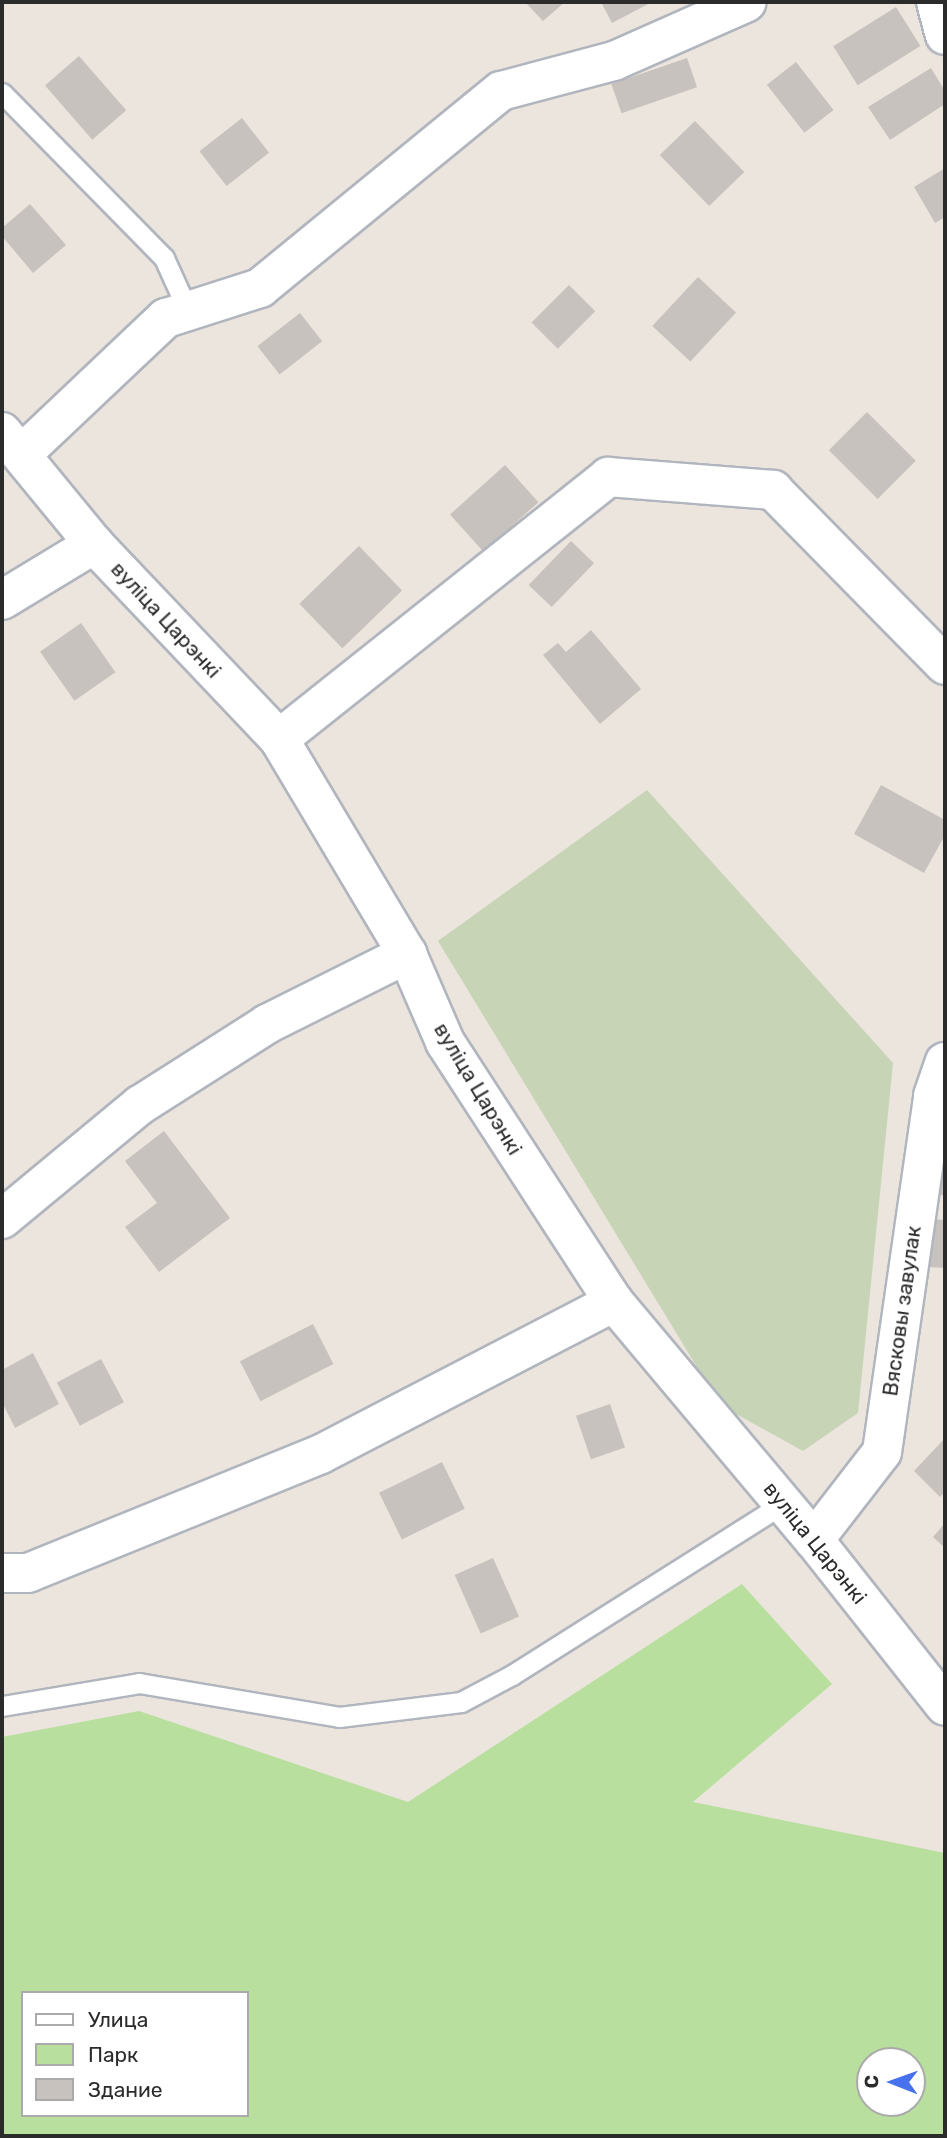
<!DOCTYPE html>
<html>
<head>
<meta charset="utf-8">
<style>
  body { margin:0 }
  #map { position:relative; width:947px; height:2138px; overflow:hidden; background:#ece5de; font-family:Rubik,sans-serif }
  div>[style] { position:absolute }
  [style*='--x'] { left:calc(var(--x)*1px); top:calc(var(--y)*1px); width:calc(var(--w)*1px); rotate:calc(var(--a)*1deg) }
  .green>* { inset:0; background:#b8df9e }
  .cemetery>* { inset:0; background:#c7d4b6 }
  .building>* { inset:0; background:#c7c2bd; transform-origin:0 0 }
  .roads { filter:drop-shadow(2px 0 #b1b5bd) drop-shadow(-2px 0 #b1b5bd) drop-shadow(0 2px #b1b5bd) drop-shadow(0 -2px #b1b5bd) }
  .service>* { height:19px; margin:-9.5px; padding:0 9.5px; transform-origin:9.5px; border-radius:9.5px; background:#fff }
  .minor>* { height:38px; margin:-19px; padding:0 19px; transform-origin:19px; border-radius:19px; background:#fff }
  span { translate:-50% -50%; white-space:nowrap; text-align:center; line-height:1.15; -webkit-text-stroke:7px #fff; paint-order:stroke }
  .street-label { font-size:21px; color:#2b2b2b }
  .frame { position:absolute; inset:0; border:4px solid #2b2b2b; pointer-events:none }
  .legend { position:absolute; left:21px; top:1991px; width:228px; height:126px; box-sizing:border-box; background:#fff; border:2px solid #aaa; margin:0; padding:9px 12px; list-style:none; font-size:21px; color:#2b2b2b }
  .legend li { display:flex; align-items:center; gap:14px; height:35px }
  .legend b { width:35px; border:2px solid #aaa }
  .north { position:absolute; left:856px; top:2047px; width:70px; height:70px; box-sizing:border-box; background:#fff; border:2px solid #aaa; border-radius:50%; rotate:271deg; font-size:19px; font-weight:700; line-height:28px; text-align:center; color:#2b2b2b }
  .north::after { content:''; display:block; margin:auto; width:24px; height:32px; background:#4871ee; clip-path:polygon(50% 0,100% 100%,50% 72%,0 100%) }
</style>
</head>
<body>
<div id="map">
  <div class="green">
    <i style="clip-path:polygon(evenodd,742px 1584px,832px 1684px,693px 1802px,945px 1853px,945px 2136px,2px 2136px,2px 1737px,139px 1711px,408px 1802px,742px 1584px,23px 1993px,247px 1993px,247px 2115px,23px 2115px,23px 1993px,742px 1584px,870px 2061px,912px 2061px,912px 2103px,870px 2103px,870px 2061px)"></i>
  </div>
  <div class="cemetery">
    <i style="clip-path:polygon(647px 790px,893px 1063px,858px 1413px,803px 1451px,720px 1405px,438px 941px)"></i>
  </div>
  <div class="building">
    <i style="clip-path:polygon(525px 2px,565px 2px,543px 21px)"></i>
    <i style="clip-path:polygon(601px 2px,652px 2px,612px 23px)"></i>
    <i style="left:896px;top:7px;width:46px;height:74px;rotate:58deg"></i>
    <i style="left:79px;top:56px;width:72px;height:45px;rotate:49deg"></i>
    <i style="left:687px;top:58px;width:31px;height:80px;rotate:71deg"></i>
    <i style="left:796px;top:62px;width:61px;height:37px;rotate:52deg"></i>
    <i style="clip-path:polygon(931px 68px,945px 91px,945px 104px,890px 140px,868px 107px)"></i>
    <i style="left:242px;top:118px;width:44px;height:54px;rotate:52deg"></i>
    <i style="left:695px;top:121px;width:71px;height:49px;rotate:46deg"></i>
    <i style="clip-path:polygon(945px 168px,945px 217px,935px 223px,914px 187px)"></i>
    <i style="clip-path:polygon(30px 204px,66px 245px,33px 273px,2px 236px,2px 228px)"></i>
    <i style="left:698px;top:277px;width:52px;height:67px;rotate:43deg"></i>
    <i style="left:569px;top:285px;width:37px;height:53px;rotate:45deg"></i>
    <i style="left:300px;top:313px;width:36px;height:54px;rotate:52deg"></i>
    <i style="left:867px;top:412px;width:69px;height:54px;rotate:45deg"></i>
    <i style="left:505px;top:465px;width:50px;height:74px;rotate:48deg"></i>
    <i style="left:571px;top:541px;width:32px;height:61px;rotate:44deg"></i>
    <i style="left:359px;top:546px;width:62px;height:83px;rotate:46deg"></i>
    <i style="left:81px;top:623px;width:60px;height:50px;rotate:55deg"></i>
    <i style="clip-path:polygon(591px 630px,641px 689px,600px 724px,543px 655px,558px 643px,566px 652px)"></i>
    <i style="clip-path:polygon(881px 785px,945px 820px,945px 835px,924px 873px,854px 834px)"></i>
    <i style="clip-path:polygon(164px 1131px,230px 1218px,159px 1272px,125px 1227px,157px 1203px,125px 1161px)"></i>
    <i style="clip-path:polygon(944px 1156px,945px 1156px,945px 1196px,934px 1193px)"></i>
    <i style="clip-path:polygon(932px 1219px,945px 1220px,945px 1268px,928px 1267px)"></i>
    <i style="left:313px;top:1324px;width:45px;height:82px;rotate:63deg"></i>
    <i style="clip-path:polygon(33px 1353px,59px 1404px,15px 1428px,2px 1402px,2px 1370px)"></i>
    <i style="left:101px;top:1359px;width:49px;height:50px;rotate:62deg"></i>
    <i style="left:610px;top:1404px;width:46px;height:36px;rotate:71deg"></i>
    <i style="clip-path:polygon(945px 1438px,945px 1492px,940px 1497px,914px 1471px)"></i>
    <i style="left:442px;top:1462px;width:52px;height:70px;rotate:64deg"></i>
    <i style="clip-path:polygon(945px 1523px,945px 1548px,933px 1537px)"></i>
    <i style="left:493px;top:1558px;width:64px;height:42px;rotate:66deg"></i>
  </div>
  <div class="roads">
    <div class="service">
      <i style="--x:2;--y:93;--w:231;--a:45.5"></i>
      <i style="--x:164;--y:258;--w:58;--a:65.6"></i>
      <i style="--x:2;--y:1706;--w:139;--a:-9.5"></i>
      <i style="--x:139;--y:1683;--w:203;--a:9.6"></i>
      <i style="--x:339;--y:1717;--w:123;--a:-7"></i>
      <i style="--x:461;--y:1702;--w:58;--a:-27.9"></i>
      <i style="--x:512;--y:1675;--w:322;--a:-32.3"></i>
    </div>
    <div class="minor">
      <i style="--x:936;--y:2;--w:34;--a:75"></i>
      <i style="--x:2;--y:432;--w:145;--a:50.6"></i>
      <i style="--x:94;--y:544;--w:269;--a:46.5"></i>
      <i style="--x:279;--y:739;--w:250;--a:59.2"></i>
      <i style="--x:407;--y:954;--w:96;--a:66.6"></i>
      <i style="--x:445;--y:1042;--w:310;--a:57"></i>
      <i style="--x:614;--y:1302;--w:311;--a:50"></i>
      <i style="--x:814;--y:1540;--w:211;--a:51.7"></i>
      <i style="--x:23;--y:453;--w:197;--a:-43.4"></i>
      <i style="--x:166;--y:318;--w:99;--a:-17.7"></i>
      <i style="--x:260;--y:288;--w:311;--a:-39.3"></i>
      <i style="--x:501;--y:91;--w:117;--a:-14.9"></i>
      <i style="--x:614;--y:61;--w:145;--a:-23.9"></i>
      <i style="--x:2;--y:600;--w:108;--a:-31.3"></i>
      <i style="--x:279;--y:739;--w:421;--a:-38.5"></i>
      <i style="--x:608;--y:477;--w:166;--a:4.5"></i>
      <i style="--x:773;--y:490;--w:245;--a:45.5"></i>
      <i style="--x:2;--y:1219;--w:179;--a:-39.6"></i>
      <i style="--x:140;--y:1105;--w:151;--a:-32.5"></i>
      <i style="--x:267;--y:1024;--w:157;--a:-26.6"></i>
      <i style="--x:814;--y:1540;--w:111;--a:-52.3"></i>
      <i style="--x:882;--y:1452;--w:360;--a:-81.8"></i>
      <i style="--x:933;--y:1096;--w:36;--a:-71"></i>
      <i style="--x:2;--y:1573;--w:26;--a:0"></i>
      <i style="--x:28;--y:1573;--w:316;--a:-22.1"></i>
      <i style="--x:321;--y:1454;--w:330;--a:-27.4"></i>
    </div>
  </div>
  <div class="street-label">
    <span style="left:166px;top:620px;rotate:47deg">вуліца Царэнкі</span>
    <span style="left:478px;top:1089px;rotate:59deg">вуліца Царэнкі</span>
    <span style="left:902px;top:1311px;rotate:-82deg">Вясковы завулак</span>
    <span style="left:815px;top:1543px;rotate:51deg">вуліца Царэнкі</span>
  </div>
  <div class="frame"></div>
  <ul class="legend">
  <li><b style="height:9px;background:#fff"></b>Улица</li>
  <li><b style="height:19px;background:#b8df9e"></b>Парк</li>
  <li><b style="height:19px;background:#c7c2bd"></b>Здание</li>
  </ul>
  <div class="north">С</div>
</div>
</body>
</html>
